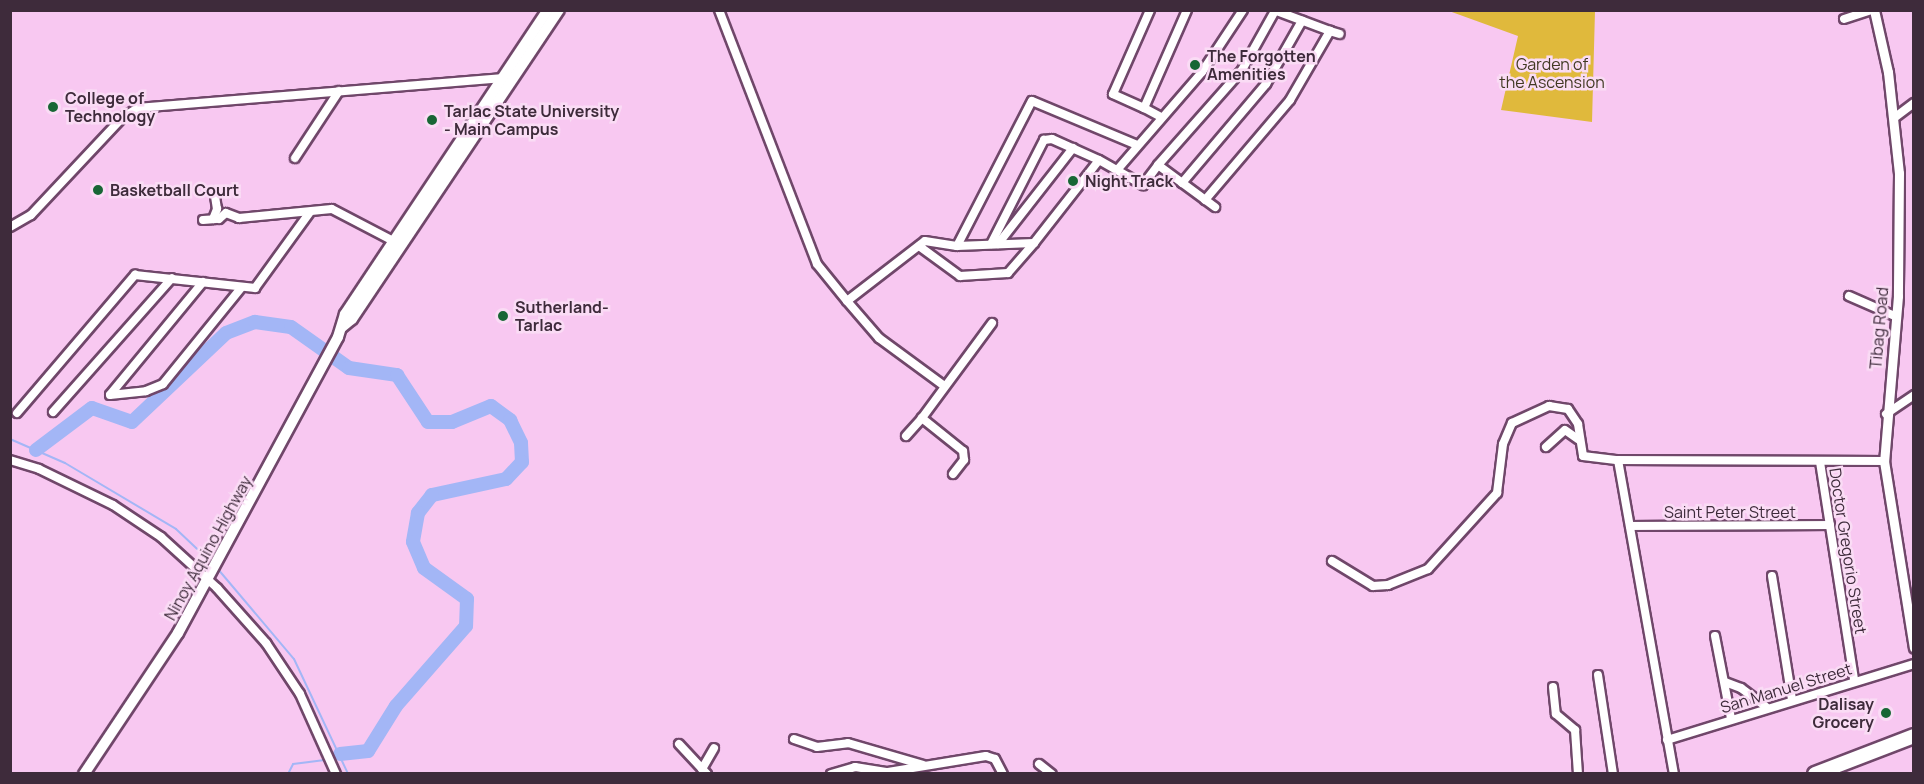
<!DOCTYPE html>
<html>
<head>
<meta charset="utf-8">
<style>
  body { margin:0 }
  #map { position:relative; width:1924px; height:784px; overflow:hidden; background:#f8c8f1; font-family:Manrope,sans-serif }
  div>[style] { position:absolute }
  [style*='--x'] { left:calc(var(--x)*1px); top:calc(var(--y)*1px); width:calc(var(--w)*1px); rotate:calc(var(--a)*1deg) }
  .green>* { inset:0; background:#e0b93c }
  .stream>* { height:2px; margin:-1px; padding:0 1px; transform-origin:1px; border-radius:1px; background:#a3b6f6 }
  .river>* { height:14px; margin:-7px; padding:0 7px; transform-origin:7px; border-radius:7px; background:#a3b6f6 }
  .roads { filter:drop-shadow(2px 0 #70476a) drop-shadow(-2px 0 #70476a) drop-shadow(0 2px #70476a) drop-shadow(0 -2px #70476a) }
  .minor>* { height:8px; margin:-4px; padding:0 4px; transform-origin:4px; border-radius:4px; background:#fff }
  .tertiary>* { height:9px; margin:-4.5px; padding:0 4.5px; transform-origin:4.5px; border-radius:4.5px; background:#fff }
  .secondary>* { height:10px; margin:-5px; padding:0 5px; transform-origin:5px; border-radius:5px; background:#fff }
  .trunk>* { height:14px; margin:-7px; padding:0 7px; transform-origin:7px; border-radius:7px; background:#fff }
  .dots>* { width:16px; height:16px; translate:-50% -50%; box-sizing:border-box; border:3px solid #fadcf5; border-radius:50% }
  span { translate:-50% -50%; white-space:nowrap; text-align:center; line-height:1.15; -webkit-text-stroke:5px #fadcf5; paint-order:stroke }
  .poi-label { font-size:16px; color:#3e2b3b; font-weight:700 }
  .left { translate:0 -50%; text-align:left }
  .right { translate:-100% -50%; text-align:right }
  .park-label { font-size:16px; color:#423a24 }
  .street-label { font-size:16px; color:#3e2b3b }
  .frame { position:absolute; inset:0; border:12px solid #3e2b3b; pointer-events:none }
</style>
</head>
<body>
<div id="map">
  <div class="green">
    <i style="clip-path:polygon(1449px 11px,1595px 11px,1592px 122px,1501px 110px,1518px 36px)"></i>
  </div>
  <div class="stream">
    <i style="--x:10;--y:439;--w:60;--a:23.6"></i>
    <i style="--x:65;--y:463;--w:129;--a:30.7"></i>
    <i style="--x:176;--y:529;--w:48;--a:43.3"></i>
    <i style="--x:217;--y:568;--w:119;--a:49.8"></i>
    <i style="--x:294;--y:659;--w:127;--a:64.8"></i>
    <i style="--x:288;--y:774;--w:11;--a:-63"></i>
    <i style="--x:293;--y:764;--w:32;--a:-7"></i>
  </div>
  <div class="river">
    <i style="--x:36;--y:450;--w:70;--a:-36.9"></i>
    <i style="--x:92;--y:408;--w:42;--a:19.3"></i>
    <i style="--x:132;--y:422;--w:129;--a:-43.4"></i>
    <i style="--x:226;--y:333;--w:31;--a:-21"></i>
    <i style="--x:255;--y:322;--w:36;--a:8"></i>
    <i style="--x:291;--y:327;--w:71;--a:35.3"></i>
    <i style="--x:349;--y:368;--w:49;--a:8.3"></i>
    <i style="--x:397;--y:375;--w:56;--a:56.6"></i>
    <i style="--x:428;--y:422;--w:24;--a:0"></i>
    <i style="--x:452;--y:422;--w:42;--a:-22.3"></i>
    <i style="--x:491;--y:406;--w:24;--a:36"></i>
    <i style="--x:510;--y:420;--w:25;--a:64"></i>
    <i style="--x:521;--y:443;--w:19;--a:87"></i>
    <i style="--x:522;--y:462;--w:23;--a:133"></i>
    <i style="--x:506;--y:479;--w:76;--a:167.8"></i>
    <i style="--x:432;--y:495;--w:23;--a:128"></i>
    <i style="--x:418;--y:513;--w:29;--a:100"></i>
    <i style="--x:413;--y:542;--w:28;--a:67"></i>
    <i style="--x:424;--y:568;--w:53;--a:35.8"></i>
    <i style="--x:467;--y:599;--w:27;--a:92"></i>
    <i style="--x:466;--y:626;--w:106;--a:131.2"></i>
    <i style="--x:396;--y:706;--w:53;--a:121.9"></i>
    <i style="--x:368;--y:751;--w:28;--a:174"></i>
  </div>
  <div class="roads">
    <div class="minor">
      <i style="--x:719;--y:10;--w:272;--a:68.9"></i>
      <i style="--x:817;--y:264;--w:48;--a:51"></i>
      <i style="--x:847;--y:301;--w:98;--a:-37.6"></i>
      <i style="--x:925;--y:241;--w:32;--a:9"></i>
      <i style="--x:957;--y:246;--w:77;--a:-2.2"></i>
      <i style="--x:1034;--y:243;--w:105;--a:-51.9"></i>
      <i style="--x:1099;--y:160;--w:51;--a:29.6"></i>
      <i style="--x:1143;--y:185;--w:25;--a:-53"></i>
      <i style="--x:1158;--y:165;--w:71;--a:36.4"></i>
      <i style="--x:1844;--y:19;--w:29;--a:-18"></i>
      <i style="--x:1330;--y:31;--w:10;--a:17"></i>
      <i style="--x:1144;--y:108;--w:34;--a:-156"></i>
      <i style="--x:1113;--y:94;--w:92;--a:-66.2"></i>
      <i style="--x:1161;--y:117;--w:19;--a:-152"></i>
      <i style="--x:1144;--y:108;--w:107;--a:-66.3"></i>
      <i style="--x:1894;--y:118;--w:25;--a:-37"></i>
      <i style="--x:295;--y:158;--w:80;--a:-56.7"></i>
      <i style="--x:1158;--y:165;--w:127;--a:-48.5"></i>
      <i style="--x:1242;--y:70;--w:68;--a:-60.8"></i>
      <i style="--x:1118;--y:169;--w:128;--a:-49.1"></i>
      <i style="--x:1202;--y:72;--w:74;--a:-56.5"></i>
      <i style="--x:1182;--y:183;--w:130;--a:-49.7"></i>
      <i style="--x:1266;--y:84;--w:73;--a:-60.3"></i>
      <i style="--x:1205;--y:200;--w:131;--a:-49.6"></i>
      <i style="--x:1290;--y:100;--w:80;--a:-59.9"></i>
      <i style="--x:1330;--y:31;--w:60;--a:-159.4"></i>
      <i style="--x:213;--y:219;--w:11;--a:-68"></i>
      <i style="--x:217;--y:209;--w:13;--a:-99"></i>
      <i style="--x:203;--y:220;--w:16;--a:-4"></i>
      <i style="--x:219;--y:219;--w:9;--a:-41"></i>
      <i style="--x:226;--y:213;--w:14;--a:21"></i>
      <i style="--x:239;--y:218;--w:93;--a:-5.5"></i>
      <i style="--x:332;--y:209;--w:73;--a:27.6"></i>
      <i style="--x:10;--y:227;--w:24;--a:-30"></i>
      <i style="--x:31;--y:215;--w:133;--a:-46.8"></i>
      <i style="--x:122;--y:118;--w:19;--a:-32"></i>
      <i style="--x:138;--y:108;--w:366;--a:-4.7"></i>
      <i style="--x:991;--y:244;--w:117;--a:-63"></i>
      <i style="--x:1044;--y:140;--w:8;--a:-7"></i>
      <i style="--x:1052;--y:139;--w:51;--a:24.1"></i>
      <i style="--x:998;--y:244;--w:122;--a:-52"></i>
      <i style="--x:919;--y:246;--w:51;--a:36.2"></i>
      <i style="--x:960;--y:276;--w:48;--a:-3.6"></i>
      <i style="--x:1008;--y:273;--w:40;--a:-49"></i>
      <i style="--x:957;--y:246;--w:163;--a:-62.7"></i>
      <i style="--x:1032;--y:101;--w:114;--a:22.7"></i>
      <i style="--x:203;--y:282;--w:146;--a:129.5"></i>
      <i style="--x:110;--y:395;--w:36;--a:-6"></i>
      <i style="--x:146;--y:391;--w:18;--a:-22"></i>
      <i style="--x:163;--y:384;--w:124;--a:-50.9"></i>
      <i style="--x:1849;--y:296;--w:52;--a:23.6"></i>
      <i style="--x:847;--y:301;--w:49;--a:49.1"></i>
      <i style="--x:879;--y:338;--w:79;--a:36.3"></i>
      <i style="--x:53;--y:412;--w:179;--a:-48.4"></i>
      <i style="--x:17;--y:413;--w:182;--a:-49.5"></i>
      <i style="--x:135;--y:275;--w:121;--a:6.2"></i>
      <i style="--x:255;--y:288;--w:94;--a:-54.1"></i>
      <i style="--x:1886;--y:414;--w:34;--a:-34"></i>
      <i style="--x:906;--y:436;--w:24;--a:-48"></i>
      <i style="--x:1546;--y:447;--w:25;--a:-42"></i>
      <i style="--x:1565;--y:430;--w:16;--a:35"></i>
      <i style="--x:10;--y:460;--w:30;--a:17"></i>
      <i style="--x:39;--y:469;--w:82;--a:25.9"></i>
      <i style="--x:113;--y:505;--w:58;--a:33.7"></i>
      <i style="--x:161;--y:537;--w:76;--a:42.3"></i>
      <i style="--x:217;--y:588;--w:74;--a:48.3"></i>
      <i style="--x:266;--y:643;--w:61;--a:56.3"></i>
      <i style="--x:300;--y:694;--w:88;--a:65.8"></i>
      <i style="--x:1618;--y:460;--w:266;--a:0.2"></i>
      <i style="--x:1820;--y:462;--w:221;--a:81.1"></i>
      <i style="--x:953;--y:474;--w:18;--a:-52"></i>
      <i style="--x:964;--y:460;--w:9;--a:-96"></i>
      <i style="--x:963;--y:451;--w:53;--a:-141.2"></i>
      <i style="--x:922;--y:418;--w:118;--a:-53.6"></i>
      <i style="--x:1630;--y:526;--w:200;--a:-0.3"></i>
      <i style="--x:1332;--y:561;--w:48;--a:31.4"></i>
      <i style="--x:1373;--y:586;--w:15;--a:-4"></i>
      <i style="--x:1388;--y:585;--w:43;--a:-21.8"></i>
      <i style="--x:1428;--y:569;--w:103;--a:-47.8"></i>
      <i style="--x:1497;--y:493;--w:49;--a:-83"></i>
      <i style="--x:1503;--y:444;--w:23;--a:-67"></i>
      <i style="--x:1512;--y:423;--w:41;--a:-24.7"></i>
      <i style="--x:1549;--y:406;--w:19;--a:9"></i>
      <i style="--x:1568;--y:409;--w:18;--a:56"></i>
      <i style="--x:1578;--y:424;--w:32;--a:81"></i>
      <i style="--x:1583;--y:456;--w:35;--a:7"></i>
      <i style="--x:1618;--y:460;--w:319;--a:79.9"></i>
      <i style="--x:1772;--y:576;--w:125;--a:80.8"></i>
      <i style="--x:1715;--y:636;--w:84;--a:79"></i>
      <i style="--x:1598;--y:675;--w:100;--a:81.4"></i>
      <i style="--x:1725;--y:682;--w:17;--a:21"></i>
      <i style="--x:1741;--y:688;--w:31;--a:37"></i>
      <i style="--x:1553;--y:687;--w:27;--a:84"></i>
      <i style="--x:1556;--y:714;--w:25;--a:40"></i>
      <i style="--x:1575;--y:730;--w:44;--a:86.1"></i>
      <i style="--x:794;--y:739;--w:24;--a:19"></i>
      <i style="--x:817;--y:747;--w:31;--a:-7"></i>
      <i style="--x:848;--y:743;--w:78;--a:16.3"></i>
      <i style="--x:1667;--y:740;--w:258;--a:-17.1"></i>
      <i style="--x:679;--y:744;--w:41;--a:47"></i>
      <i style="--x:1039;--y:764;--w:16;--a:38"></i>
      <i style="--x:702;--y:769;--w:24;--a:-60"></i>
      <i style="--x:831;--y:774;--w:25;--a:-16"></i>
      <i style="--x:855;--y:767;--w:33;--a:9"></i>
      <i style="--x:888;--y:772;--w:99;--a:-9.3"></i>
      <i style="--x:986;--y:756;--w:9;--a:18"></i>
      <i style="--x:995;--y:759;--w:17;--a:62"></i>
    </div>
    <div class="tertiary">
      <i style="--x:1874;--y:10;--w:64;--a:77.3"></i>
      <i style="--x:1888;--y:72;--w:102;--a:83.8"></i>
      <i style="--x:1899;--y:173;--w:123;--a:90.5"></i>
      <i style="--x:1898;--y:296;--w:166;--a:94.8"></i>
      <i style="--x:1884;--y:461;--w:189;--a:80.9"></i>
    </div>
    <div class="secondary">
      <i style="--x:342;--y:327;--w:13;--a:-39"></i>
      <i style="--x:352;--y:319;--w:372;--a:-56.2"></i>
      <i style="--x:84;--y:774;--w:169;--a:-56.3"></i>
      <i style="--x:178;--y:633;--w:336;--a:-61.6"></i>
      <i style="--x:338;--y:337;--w:24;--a:-73"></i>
      <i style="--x:345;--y:314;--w:366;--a:-56.3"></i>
    </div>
    <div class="trunk">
      <i style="--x:1815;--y:774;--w:106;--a:-21"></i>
    </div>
  </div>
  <div class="dots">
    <i style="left:1195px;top:65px;background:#186635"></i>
    <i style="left:53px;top:107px;background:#186635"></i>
    <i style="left:432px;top:120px;background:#186635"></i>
    <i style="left:1073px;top:181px;background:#186635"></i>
    <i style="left:98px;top:190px;background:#186635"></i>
    <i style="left:503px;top:316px;background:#186635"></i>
    <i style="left:1886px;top:713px;background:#186635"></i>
  </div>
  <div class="poi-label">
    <span class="left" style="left:1207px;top:65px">The Forgotten<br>Amenities</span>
    <span class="left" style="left:65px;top:107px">College of<br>Technology</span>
    <span class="left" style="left:444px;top:120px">Tarlac State University<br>- Main Campus</span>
    <span class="left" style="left:1085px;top:181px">Night Track</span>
    <span class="left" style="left:110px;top:190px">Basketball Court</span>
    <span class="left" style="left:515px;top:316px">Sutherland-<br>Tarlac</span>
    <span class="right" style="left:1874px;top:713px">Dalisay<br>Grocery</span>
  </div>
  <div class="park-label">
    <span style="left:1552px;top:73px">Garden of<br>the Ascension</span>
  </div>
  <div class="street-label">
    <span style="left:1879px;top:328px;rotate:-85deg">Tibag Road</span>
    <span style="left:1730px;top:512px">Saint Peter Street</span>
    <span style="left:208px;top:548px;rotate:-61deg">Ninoy Aquino Highway</span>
    <span style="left:1848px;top:551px;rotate:81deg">Doctor Gregorio Street</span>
    <span style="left:1786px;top:688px;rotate:-17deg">San Manuel Street</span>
  </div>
  <div class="frame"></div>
</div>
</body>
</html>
